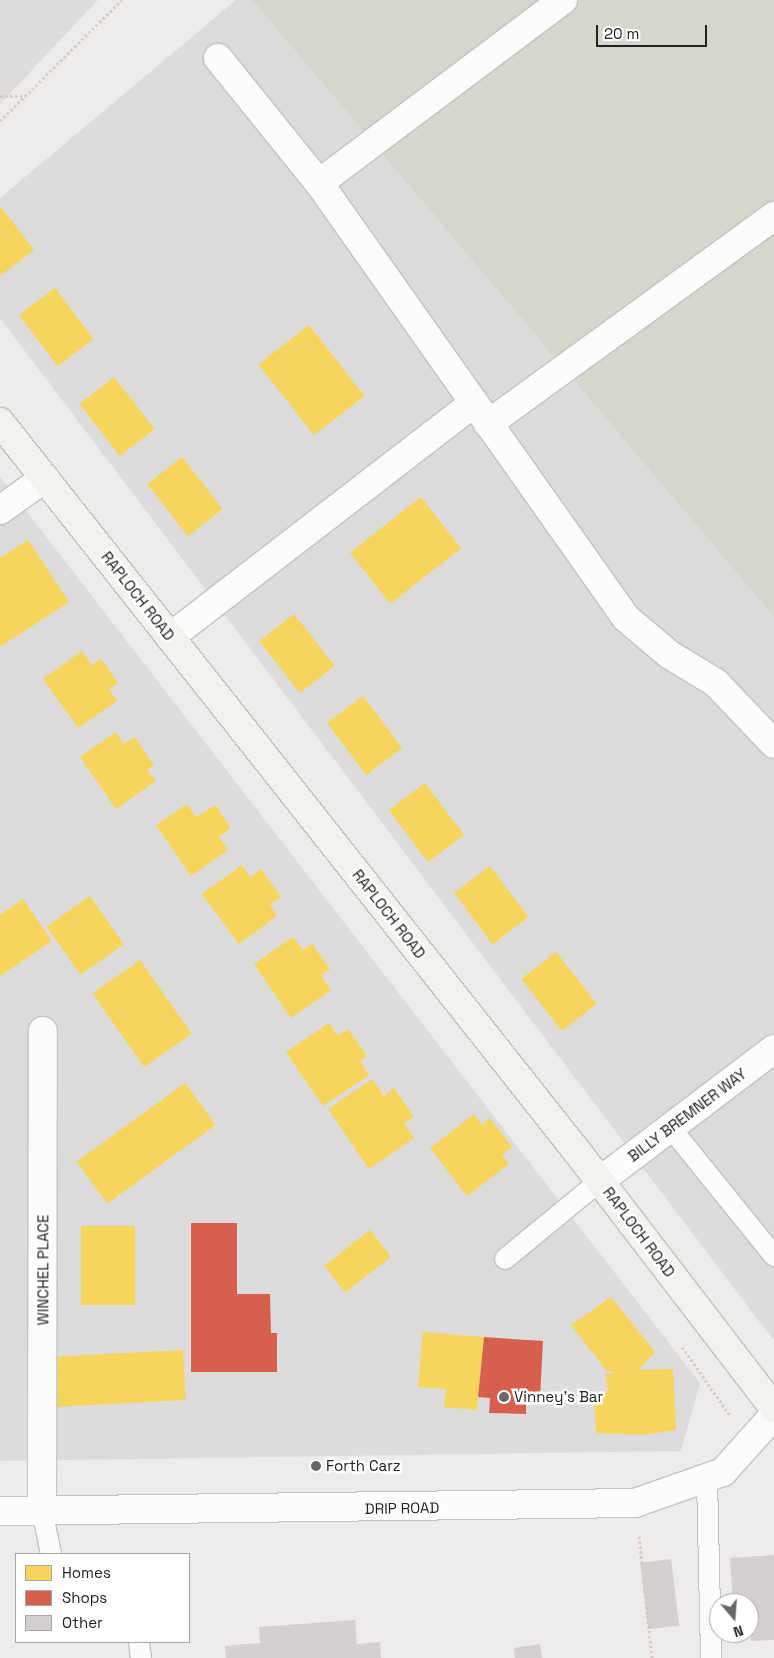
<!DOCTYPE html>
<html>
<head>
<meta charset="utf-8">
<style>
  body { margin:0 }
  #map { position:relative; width:774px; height:1658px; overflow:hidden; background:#eeecea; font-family:"Space Grotesk",sans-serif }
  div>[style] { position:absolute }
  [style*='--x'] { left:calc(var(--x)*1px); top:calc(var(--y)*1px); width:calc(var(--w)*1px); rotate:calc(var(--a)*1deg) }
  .residential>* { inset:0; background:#dedcdb }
  .construction>* { inset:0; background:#d7d6cc }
  .homes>* { inset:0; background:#f6d55c; transform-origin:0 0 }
  .shops>* { inset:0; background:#d6604d }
  .building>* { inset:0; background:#d3d0cf; transform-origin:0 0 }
  .path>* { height:3px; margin-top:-1.5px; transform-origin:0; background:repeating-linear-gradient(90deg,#d7cac9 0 2.5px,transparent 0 5px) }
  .roads { filter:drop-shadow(1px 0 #c4c3c2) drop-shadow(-1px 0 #c4c3c2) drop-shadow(0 1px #c4c3c2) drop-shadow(0 -1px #c4c3c2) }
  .lane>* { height:20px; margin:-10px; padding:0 10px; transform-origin:10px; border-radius:10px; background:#fcfcfc }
  .street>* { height:28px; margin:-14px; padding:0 14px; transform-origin:14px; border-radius:14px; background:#fcfcfc }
  .secondary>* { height:28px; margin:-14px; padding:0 14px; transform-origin:14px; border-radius:14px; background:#f3f3ed }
  .dots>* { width:14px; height:14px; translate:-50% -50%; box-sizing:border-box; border:2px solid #fff; border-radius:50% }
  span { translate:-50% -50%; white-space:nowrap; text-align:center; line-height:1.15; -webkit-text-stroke:5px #fff; paint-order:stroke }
  .street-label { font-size:15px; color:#212121 }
  .poi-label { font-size:15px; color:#212121 }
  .left { translate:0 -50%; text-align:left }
  .legend { position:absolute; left:15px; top:1553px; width:175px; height:90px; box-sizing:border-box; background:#fff; border:1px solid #a6a6a6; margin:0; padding:6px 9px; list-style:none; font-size:15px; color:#212121 }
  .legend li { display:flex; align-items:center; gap:10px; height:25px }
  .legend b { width:25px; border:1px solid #a6a6a6 }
  .north { position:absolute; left:709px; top:1593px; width:50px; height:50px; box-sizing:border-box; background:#fff; border:1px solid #a6a6a6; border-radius:50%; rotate:162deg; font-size:14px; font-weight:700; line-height:20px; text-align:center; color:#212121 }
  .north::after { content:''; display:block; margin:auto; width:18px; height:22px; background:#696867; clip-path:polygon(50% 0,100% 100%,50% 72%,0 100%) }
  .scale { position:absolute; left:596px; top:25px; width:111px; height:22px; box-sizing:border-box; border:2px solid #212121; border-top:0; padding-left:6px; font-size:15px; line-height:18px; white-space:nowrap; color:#212121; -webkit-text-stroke:4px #fff; paint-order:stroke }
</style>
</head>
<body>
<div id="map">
  <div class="residential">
    <i style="clip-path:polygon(0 0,98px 0,0 104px)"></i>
    <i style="clip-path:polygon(236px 0,252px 0,774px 617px,774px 1341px,0 318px,0 198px)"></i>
    <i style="clip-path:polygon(0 477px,700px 1383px,681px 1451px,0 1461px)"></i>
  </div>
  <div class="construction">
    <i style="clip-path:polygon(252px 0,774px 0,774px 617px)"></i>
  </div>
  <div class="homes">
    <i style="clip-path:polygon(0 206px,34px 250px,0 276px)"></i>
    <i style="left:55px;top:288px;width:64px;height:45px;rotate:53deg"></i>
    <i style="left:309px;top:325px;width:90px;height:64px;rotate:52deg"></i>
    <i style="left:114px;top:377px;width:66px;height:44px;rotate:52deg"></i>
    <i style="left:182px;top:457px;width:66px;height:44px;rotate:52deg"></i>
    <i style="left:421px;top:497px;width:65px;height:90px;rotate:52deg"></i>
    <i style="clip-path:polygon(28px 540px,69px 602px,0 647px,0 558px)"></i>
    <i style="left:294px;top:614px;width:66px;height:44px;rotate:52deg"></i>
    <i style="clip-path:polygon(82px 651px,92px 665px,101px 659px,118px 683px,109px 689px,117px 701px,78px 728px,43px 679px)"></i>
    <i style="left:363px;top:696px;width:65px;height:45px;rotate:53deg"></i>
    <i style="clip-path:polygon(116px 732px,124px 744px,135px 737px,154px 765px,147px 770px,156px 781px,116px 809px,80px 757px)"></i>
    <i style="left:425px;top:783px;width:65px;height:45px;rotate:53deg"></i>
    <i style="clip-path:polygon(187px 804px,196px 817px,215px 805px,231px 828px,219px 837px,228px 850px,191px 876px,156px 825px)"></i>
    <i style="clip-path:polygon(242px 865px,250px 877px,261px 869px,281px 897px,270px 905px,277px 916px,239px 944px,202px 894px)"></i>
    <i style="left:490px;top:866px;width:64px;height:45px;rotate:53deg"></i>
    <i style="left:90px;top:896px;width:59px;height:53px;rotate:55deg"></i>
    <i style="clip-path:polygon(23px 899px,52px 941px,0 976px,0 915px)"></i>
    <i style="clip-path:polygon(293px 937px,303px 950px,312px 944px,330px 969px,321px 975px,331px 990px,291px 1018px,254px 964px)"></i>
    <i style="left:556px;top:952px;width:66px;height:44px;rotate:52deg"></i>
    <i style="left:140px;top:960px;width:90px;height:58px;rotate:55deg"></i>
    <i style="clip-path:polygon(329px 1023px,338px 1036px,348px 1029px,367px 1056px,360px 1061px,369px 1075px,323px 1106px,286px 1052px)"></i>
    <i style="clip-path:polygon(372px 1079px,384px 1096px,394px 1088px,414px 1117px,404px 1123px,414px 1138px,369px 1169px,328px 1109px)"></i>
    <i style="left:185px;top:1083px;width:52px;height:134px;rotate:54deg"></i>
    <i style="clip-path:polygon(474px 1114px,482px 1125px,490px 1118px,512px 1147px,502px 1155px,509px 1164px,467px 1196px,430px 1148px)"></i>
    <i style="left:81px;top:1226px;width:54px;height:79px"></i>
    <i style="left:370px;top:1230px;width:34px;height:58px;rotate:52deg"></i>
    <i style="clip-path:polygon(611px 1297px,655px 1352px,638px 1370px,673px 1369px,676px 1430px,643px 1435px,596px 1433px,594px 1394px,608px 1391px,605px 1374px,617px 1373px,606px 1370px,571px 1325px)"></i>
    <i style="clip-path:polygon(423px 1332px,484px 1337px,477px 1410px,444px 1407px,446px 1389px,418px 1387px)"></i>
    <i style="left:183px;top:1350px;width:50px;height:129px;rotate:87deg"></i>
  </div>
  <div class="shops">
    <i style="clip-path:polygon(191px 1223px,237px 1223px,237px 1294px,270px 1294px,271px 1333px,277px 1333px,277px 1372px,191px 1372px)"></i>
    <i style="clip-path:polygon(484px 1337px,543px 1341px,540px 1398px,526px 1397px,526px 1414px,489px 1413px,490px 1398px,478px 1397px)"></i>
  </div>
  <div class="building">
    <i style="clip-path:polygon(774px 1555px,774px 1640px,751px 1641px,749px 1603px,733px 1603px,730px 1558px)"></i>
    <i style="left:671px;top:1559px;width:67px;height:31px;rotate:83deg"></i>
    <i style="clip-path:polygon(355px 1620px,357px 1644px,380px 1642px,381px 1658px,226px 1658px,225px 1646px,260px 1643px,259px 1627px)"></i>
    <i style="clip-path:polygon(540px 1644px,542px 1658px,515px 1658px,514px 1648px)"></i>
  </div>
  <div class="path">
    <i style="--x:0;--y:96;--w:27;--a:-2"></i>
    <i style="--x:0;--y:121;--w:172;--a:-44.8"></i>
    <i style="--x:682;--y:1347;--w:83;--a:54.8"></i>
    <i style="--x:639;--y:1536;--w:123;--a:83.9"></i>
  </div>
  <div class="roads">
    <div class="lane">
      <i style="--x:670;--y:1127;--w:166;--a:51.1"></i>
      <i style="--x:505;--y:1259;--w:123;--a:-39.4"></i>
      <i style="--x:707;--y:1479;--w:179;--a:88.7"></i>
      <i style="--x:42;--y:1510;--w:45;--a:78.4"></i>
      <i style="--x:139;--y:1642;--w:16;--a:83"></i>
    </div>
    <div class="street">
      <i style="--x:563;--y:0;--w:305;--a:143.1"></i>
      <i style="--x:319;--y:183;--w:532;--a:54.79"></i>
      <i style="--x:626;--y:618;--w:57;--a:40.1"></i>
      <i style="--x:670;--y:655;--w:54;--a:31.3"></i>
      <i style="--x:716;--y:683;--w:84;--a:46.4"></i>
      <i style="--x:218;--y:58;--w:161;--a:51.1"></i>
      <i style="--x:488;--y:424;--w:354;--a:-36"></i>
      <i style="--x:0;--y:510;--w:55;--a:-35.4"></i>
      <i style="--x:170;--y:637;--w:382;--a:-37.6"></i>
      <i style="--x:600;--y:1181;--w:218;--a:-37.2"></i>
      <i style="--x:42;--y:1510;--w:479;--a:-89.9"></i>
      <i style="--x:0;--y:1511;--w:635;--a:-0.72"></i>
      <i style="--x:635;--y:1503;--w:93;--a:-19.4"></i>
      <i style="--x:723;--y:1472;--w:76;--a:-48.2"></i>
    </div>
    <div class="secondary">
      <i style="--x:0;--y:422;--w:933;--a:51.66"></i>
      <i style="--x:579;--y:1154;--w:320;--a:52.5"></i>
    </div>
  </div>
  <div class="dots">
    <i style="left:504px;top:1397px;background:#696867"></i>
    <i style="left:316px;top:1466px;background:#696867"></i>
  </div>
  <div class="street-label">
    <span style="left:138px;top:596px;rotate:52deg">RAPLOCH ROAD</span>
    <span style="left:389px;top:914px;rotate:52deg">RAPLOCH ROAD</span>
    <span style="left:687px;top:1115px;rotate:-37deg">BILLY BREMNER WAY</span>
    <span style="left:639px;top:1232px;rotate:53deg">RAPLOCH ROAD</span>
    <span style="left:43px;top:1270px;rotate:-90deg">WINCHEL PLACE</span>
    <span style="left:402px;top:1508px;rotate:-1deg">DRIP ROAD</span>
  </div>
  <div class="poi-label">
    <span class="left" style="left:514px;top:1397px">Vinney's Bar</span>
    <span class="left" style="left:326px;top:1466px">Forth Carz</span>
  </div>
  <ul class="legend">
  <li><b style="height:14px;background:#f6d55c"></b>Homes</li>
  <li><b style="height:14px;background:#d6604d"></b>Shops</li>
  <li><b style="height:14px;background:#d3d0cf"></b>Other</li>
  </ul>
  <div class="north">N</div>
  <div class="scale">20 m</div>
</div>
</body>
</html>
